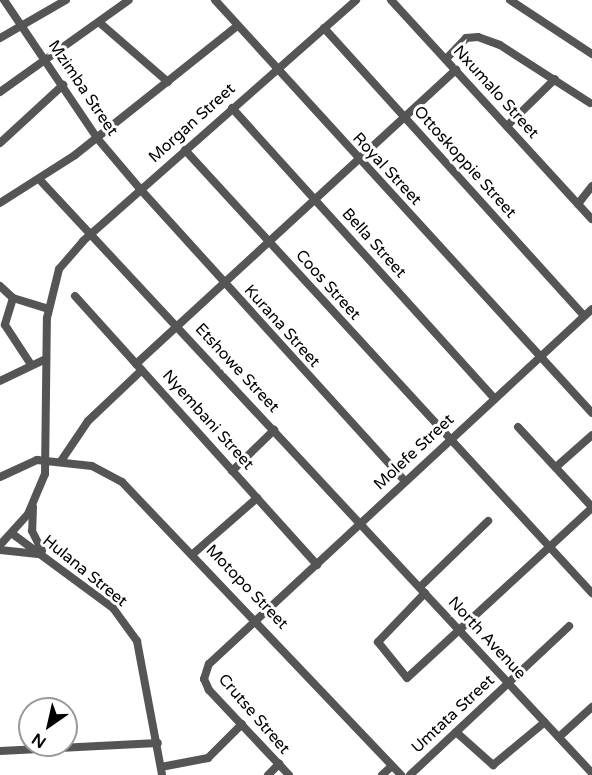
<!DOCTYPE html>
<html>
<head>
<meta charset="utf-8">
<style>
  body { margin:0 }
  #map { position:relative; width:592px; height:775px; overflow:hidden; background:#fff; font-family:"Varela Round",sans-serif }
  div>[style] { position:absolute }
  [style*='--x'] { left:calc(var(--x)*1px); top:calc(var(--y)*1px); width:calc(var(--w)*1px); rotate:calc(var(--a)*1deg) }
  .minor>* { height:8px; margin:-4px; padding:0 4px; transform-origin:4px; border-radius:4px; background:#555 }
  span { translate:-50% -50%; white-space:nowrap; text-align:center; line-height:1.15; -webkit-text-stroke:6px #fff; paint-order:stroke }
  .street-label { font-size:16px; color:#000 }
  .north { position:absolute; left:18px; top:697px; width:60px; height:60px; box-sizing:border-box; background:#fff; border:2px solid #999; border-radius:50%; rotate:214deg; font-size:16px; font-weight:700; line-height:24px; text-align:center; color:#000 }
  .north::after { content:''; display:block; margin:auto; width:21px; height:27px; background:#000; clip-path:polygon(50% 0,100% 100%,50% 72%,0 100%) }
</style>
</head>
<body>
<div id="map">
  <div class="minor">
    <i style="--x:4;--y:0;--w:166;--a:56"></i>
    <i style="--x:97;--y:138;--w:68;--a:49.8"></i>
    <i style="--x:141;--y:190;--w:391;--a:47.8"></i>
    <i style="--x:215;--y:0;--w:559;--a:47.61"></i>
    <i style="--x:391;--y:0;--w:297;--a:47.5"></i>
    <i style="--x:510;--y:0;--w:98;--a:33.4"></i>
    <i style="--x:100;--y:23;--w:90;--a:40.9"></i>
    <i style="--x:324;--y:28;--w:388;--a:47.9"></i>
    <i style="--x:0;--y:38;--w:76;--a:-29.9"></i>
    <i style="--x:446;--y:59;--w:29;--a:-46"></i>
    <i style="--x:466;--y:38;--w:12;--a:-5"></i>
    <i style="--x:478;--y:37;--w:23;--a:20"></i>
    <i style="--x:500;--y:45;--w:107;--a:32.8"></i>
    <i style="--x:0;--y:92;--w:158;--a:-35.5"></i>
    <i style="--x:232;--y:108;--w:391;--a:47.9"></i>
    <i style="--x:507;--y:126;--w:67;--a:-44.4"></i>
    <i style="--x:0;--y:143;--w:86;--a:-42.6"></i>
    <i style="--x:185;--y:150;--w:602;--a:47.43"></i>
    <i style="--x:39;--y:179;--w:812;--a:47.05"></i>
    <i style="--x:0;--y:203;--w:89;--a:-32.6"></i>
    <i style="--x:75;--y:155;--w:207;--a:-38.5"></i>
    <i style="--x:578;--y:204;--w:23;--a:-52"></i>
    <i style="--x:0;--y:286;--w:18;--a:43"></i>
    <i style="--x:13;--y:298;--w:37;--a:17"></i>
    <i style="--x:75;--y:296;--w:362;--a:48"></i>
    <i style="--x:13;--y:298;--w:28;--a:107"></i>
    <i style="--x:5;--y:325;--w:45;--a:56.7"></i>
    <i style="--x:136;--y:364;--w:435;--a:-42.6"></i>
    <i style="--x:0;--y:381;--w:51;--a:-25.6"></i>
    <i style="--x:518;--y:427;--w:109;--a:47.2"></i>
    <i style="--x:61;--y:461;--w:48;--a:-56"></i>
    <i style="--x:88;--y:421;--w:74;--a:-43.4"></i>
    <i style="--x:556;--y:467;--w:48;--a:-41.6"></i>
    <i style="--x:232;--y:471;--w:59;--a:-44.3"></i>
    <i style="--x:0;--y:477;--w:41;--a:-24.7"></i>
    <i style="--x:37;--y:460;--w:55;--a:6.2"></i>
    <i style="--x:92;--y:466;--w:34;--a:28"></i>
    <i style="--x:122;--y:482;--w:405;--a:46.4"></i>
    <i style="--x:33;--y:507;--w:24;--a:92"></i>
    <i style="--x:32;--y:531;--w:22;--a:63"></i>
    <i style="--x:14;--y:535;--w:123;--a:36.4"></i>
    <i style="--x:113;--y:608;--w:41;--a:54"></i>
    <i style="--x:137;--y:641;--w:136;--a:79.4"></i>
    <i style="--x:0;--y:545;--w:42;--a:-47.9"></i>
    <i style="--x:28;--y:514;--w:43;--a:-67"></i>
    <i style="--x:45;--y:474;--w:156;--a:-89.3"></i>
    <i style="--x:47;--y:318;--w:50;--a:-76.2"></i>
    <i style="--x:59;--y:269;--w:37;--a:-49"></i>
    <i style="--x:83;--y:241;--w:364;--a:-41.4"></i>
    <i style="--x:0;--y:550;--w:38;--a:6"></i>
    <i style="--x:194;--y:553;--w:84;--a:-41.1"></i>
    <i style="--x:420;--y:587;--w:95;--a:-44.1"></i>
    <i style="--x:425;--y:593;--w:68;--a:133.8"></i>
    <i style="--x:378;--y:642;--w:46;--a:51.1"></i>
    <i style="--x:407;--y:678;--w:251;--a:-42.6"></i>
    <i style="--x:456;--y:732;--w:50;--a:41.7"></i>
    <i style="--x:493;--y:765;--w:67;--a:-39.6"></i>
    <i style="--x:559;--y:737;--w:45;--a:-42.3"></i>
    <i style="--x:0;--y:751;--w:158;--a:-2.9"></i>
    <i style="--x:161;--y:767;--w:48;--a:-10.8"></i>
    <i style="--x:208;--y:758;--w:48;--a:-45"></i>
    <i style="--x:268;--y:775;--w:16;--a:-45"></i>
    <i style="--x:289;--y:775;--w:117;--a:-133.3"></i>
    <i style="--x:209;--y:690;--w:12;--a:-114"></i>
    <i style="--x:204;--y:679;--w:16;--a:-72"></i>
    <i style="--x:209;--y:664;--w:522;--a:-42.83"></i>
    <i style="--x:382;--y:775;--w:13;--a:-42"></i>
    <i style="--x:410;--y:775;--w:218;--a:-43.1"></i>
  </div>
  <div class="street-label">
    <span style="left:83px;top:88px;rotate:56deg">Mzimba Street</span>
    <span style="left:496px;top:92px;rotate:48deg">Nxumalo Street</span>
    <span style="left:192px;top:123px;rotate:-42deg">Morgan Street</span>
    <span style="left:465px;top:162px;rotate:48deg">Ottoskoppie Street</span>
    <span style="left:387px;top:169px;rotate:47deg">Royal Street</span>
    <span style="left:374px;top:243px;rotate:48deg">Bella Street</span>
    <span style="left:328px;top:285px;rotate:48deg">Coos Street</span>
    <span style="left:282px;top:326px;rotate:48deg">Kurana Street</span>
    <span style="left:237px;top:368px;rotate:47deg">Etshowe Street</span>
    <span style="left:208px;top:420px;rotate:48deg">Nyembani Street</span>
    <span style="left:414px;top:452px;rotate:-43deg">Molefe Street</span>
    <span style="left:85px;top:571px;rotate:39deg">Hulana Street</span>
    <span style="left:247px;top:587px;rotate:46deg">Motopo Street</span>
    <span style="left:487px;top:638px;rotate:47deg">North Avenue</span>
    <span style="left:254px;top:714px;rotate:49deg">Crutse Street</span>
    <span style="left:453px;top:714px;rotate:-43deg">Umtata Street</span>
  </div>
  <div class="north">N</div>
</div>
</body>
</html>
